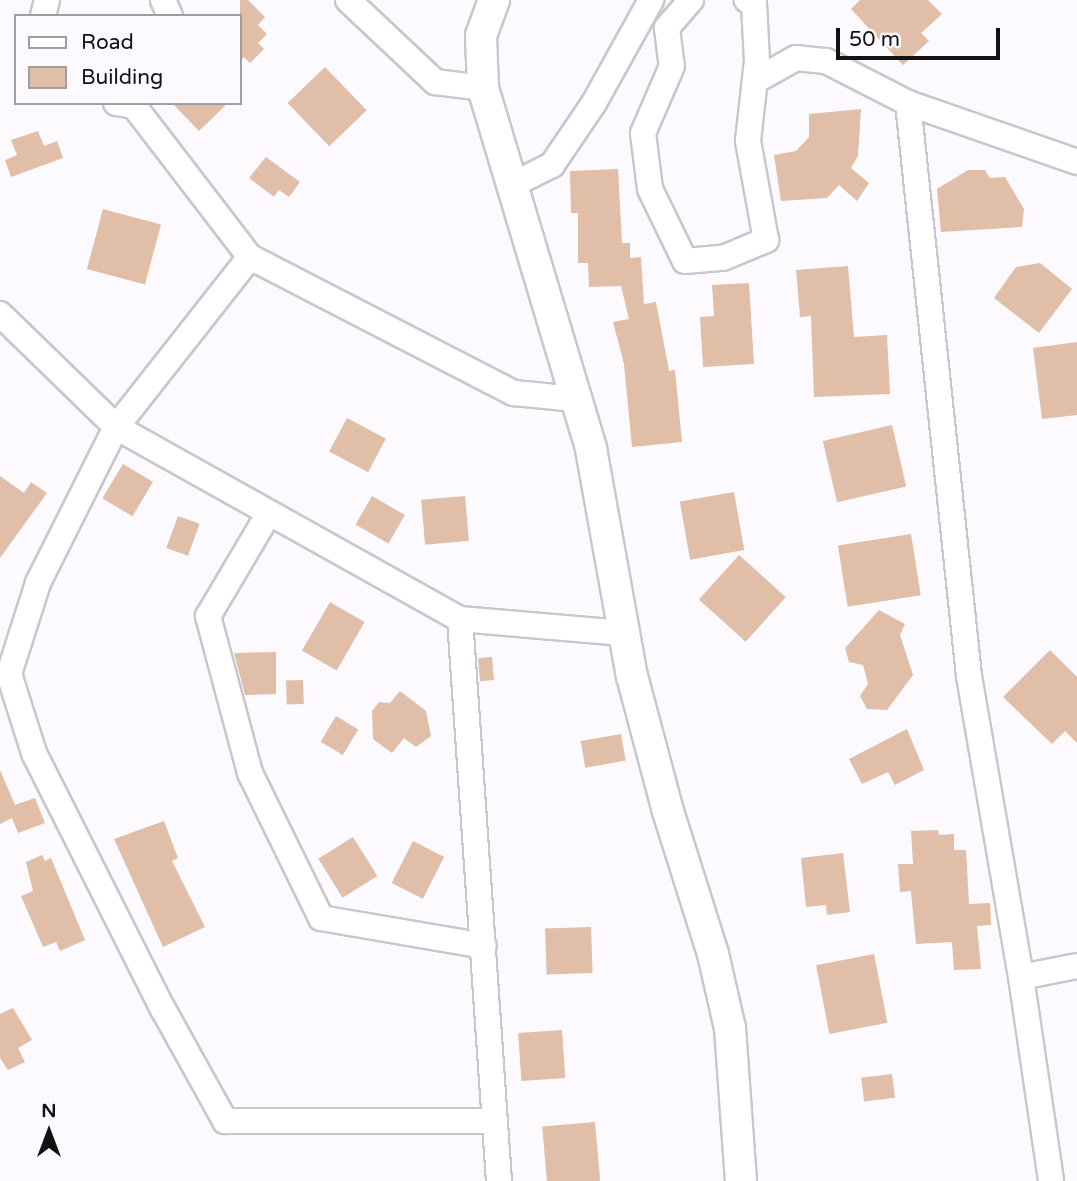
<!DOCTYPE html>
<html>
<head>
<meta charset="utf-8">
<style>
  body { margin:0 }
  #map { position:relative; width:1077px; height:1181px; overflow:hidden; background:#fcfafe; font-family:"Varela Round",sans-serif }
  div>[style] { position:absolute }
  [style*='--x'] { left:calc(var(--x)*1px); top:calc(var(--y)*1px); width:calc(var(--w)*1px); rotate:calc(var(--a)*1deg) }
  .building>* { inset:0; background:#e0bea7; transform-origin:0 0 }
  .roads { filter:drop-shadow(2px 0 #c9c6cd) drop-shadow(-2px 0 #c9c6cd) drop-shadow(0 2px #c9c6cd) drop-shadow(0 -2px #c9c6cd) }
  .minor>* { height:24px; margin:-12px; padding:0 12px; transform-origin:12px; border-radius:12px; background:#fff }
  .tertiary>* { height:30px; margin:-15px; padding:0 15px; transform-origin:15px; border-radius:15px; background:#fff }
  span { translate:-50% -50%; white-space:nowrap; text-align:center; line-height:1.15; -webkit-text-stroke:6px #fcfafe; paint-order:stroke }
  .legend { position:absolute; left:14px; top:14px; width:228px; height:91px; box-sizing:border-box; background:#fcfafe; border:2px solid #9e9da0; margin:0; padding:9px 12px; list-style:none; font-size:21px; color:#121114 }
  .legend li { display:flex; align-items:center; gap:14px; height:35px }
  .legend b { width:35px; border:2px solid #9e9da0 }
  .north { position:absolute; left:14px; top:1097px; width:70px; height:70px; -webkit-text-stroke:5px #fcfafe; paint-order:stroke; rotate:0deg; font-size:19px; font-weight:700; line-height:28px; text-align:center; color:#121114 }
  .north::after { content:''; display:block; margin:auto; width:24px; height:32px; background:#121114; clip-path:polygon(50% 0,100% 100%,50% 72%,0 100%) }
  .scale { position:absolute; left:836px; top:28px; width:164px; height:32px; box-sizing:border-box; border:4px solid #121114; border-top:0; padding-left:9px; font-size:21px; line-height:24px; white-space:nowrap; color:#121114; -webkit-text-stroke:5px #fcfafe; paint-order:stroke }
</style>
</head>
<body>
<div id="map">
  <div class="building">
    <i style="clip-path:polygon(240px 0,248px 0,265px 17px,258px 25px,267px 34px,258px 43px,264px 49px,250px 63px,244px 57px,240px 62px)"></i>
    <i style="clip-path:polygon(860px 0,928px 0,942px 14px,921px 33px,929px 41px,903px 65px,851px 9px)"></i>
    <i style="left:325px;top:67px;width:60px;height:52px;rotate:46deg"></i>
    <i style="clip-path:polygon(172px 103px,228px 103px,199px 131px)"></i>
    <i style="clip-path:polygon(861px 109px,858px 156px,851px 168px,869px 183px,857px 201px,839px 185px,827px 198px,781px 201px,774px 155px,796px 151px,809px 137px,809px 114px)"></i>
    <i style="clip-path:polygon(38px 131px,44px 146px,57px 141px,63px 158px,11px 177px,5px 160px,17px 155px,11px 140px)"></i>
    <i style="clip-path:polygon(266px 157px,300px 182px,289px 197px,279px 190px,274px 197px,249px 178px)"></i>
    <i style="clip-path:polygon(618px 169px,622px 243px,630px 243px,630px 258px,641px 257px,644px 304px,656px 302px,669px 371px,675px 370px,682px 442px,632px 447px,624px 364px,613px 322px,629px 319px,621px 286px,589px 287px,588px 263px,578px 263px,578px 213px,571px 213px,570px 171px)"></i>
    <i style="clip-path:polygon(968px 170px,985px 170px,990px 178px,1005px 177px,1024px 209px,1022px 227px,941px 232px,937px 189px)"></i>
    <i style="left:103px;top:209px;width:60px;height:62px;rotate:15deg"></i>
    <i style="clip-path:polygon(1040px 263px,1072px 289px,1039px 333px,994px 298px,1016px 267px)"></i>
    <i style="clip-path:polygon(848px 266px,854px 337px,887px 335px,890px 394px,814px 397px,811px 316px,800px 317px,796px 270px)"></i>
    <i style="clip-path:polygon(749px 283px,754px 364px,703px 367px,700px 317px,714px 316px,712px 285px)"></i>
    <i style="clip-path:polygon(1077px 342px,1077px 415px,1042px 419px,1033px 348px)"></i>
    <i style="left:347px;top:418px;width:44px;height:38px;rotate:28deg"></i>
    <i style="left:892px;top:425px;width:63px;height:71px;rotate:77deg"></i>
    <i style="left:123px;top:464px;width:35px;height:40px;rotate:31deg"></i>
    <i style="clip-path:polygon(0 476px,24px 493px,31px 482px,47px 493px,0 558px)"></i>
    <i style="left:734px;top:492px;width:59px;height:55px;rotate:80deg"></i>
    <i style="left:372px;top:496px;width:38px;height:33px;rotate:30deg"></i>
    <i style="left:465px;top:496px;width:45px;height:44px;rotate:85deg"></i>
    <i style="left:178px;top:516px;width:23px;height:34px;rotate:20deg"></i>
    <i style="left:911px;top:534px;width:62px;height:74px;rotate:81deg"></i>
    <i style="left:739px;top:555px;width:63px;height:60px;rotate:42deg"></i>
    <i style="left:330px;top:602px;width:40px;height:56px;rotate:30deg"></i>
    <i style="clip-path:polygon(879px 610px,905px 624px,900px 635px,913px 675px,887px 710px,867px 709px,860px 696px,868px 684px,863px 665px,849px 662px,845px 648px)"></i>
    <i style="clip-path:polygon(1050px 650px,1077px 677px,1077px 743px,1065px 731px,1052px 744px,1003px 697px)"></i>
    <i style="clip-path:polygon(276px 652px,276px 694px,245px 695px,234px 653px)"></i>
    <i style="left:492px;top:657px;width:23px;height:14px;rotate:85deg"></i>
    <i style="left:303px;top:680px;width:24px;height:17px;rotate:88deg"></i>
    <i style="clip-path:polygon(400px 691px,426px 711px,431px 736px,416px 747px,404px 738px,392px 753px,373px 739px,372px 711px,379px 702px,390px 703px)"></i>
    <i style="left:336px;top:716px;width:26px;height:30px;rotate:31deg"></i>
    <i style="clip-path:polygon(907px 729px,924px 770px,895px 785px,888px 772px,862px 784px,849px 759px)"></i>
    <i style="left:621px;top:734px;width:27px;height:41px;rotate:80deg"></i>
    <i style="clip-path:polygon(0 770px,15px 805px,35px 798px,45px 823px,18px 833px,12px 818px,0 824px)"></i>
    <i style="clip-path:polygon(164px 821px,178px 858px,172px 861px,205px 927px,163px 947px,114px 839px)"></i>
    <i style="clip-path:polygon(938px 830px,939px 835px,954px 834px,954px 850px,966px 850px,969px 904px,990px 903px,991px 925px,977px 926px,981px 969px,954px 970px,952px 942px,916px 944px,911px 891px,900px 892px,898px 864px,913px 864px,911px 831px)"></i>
    <i style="left:353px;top:837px;width:46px;height:41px;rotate:58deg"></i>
    <i style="left:413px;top:841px;width:35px;height:47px;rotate:27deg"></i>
    <i style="clip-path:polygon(843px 853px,850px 912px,827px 915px,826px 905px,806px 907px,801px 858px)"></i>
    <i style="clip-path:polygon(42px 855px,45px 861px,51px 858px,85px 940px,60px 951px,56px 942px,43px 947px,21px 896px,33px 891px,26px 862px)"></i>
    <i style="left:591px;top:927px;width:46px;height:46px;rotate:88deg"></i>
    <i style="left:874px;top:954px;width:70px;height:59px;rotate:79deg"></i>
    <i style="clip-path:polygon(13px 1008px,32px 1040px,18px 1048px,25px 1062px,8px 1070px,0 1058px,0 1014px)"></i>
    <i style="left:562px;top:1030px;width:48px;height:44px;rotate:86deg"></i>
    <i style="left:892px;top:1074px;width:24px;height:31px;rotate:83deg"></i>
    <i style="left:595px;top:1122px;width:59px;height:53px;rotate:85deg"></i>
  </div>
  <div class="roads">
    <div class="minor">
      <i style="--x:163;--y:0;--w:17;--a:66"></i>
      <i style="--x:348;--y:0;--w:120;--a:43.3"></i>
      <i style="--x:435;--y:82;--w:48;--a:7.1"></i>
      <i style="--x:691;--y:0;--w:37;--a:131"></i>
      <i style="--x:667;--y:28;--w:38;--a:83"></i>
      <i style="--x:672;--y:66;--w:73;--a:113.4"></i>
      <i style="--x:643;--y:133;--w:56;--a:82.9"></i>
      <i style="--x:650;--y:189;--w:80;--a:64.1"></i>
      <i style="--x:685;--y:261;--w:38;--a:-5"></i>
      <i style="--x:723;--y:258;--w:47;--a:-22.7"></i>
      <i style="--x:766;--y:240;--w:101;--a:-100.3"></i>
      <i style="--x:748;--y:141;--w:81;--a:-83.6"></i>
      <i style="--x:757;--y:61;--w:58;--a:-93"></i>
      <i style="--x:754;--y:3;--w:8;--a:-157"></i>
      <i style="--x:43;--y:16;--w:16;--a:-76"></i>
      <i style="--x:755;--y:81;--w:47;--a:-29.3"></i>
      <i style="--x:796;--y:58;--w:30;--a:6"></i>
      <i style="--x:826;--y:61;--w:92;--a:27.1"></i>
      <i style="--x:908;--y:103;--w:576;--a:83.92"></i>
      <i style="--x:969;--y:676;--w:305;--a:80.2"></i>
      <i style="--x:1021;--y:977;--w:57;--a:-11.1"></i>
      <i style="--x:116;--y:103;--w:18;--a:9"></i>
      <i style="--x:134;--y:106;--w:190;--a:52.5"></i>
      <i style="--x:250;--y:257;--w:297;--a:27.3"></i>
      <i style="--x:514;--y:393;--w:62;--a:5.5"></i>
      <i style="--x:908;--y:103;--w:179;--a:19.2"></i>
      <i style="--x:512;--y:185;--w:45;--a:-26.6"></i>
      <i style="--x:552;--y:165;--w:75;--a:-55.9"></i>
      <i style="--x:594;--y:103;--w:118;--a:-61"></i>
      <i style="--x:250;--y:257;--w:216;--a:128.2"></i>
      <i style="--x:116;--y:427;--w:394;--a:29.2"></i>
      <i style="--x:460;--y:619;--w:163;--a:4.9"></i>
      <i style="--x:0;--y:314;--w:162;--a:44.2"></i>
      <i style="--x:116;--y:427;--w:174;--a:116.6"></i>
      <i style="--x:38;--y:583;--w:96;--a:107.7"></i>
      <i style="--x:9;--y:674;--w:83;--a:72.4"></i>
      <i style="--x:34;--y:753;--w:287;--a:63.3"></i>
      <i style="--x:163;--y:1009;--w:128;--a:61"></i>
      <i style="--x:225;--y:1121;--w:268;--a:0"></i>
      <i style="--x:269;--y:513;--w:120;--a:120.6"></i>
      <i style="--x:208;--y:616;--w:163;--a:75"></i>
      <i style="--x:250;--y:773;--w:161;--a:63.9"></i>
      <i style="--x:321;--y:918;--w:165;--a:9.7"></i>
      <i style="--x:460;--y:619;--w:563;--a:86.03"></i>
      <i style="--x:1021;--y:977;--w:206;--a:81.6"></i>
    </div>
    <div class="tertiary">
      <i style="--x:494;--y:0;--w:38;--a:110"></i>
      <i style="--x:481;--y:36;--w:52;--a:87.8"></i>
      <i style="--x:483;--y:88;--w:377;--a:73.3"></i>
      <i style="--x:591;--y:449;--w:231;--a:79.8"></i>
      <i style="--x:632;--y:676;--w:137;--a:75.1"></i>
      <i style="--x:667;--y:808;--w:153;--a:72.5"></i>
      <i style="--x:713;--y:954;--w:76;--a:77.1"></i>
      <i style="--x:730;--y:1028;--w:153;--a:85.9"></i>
    </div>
  </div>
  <ul class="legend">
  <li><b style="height:9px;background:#fff"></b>Road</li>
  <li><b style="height:19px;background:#e0bea7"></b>Building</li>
  </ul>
  <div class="north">N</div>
  <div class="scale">50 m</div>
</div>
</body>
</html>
